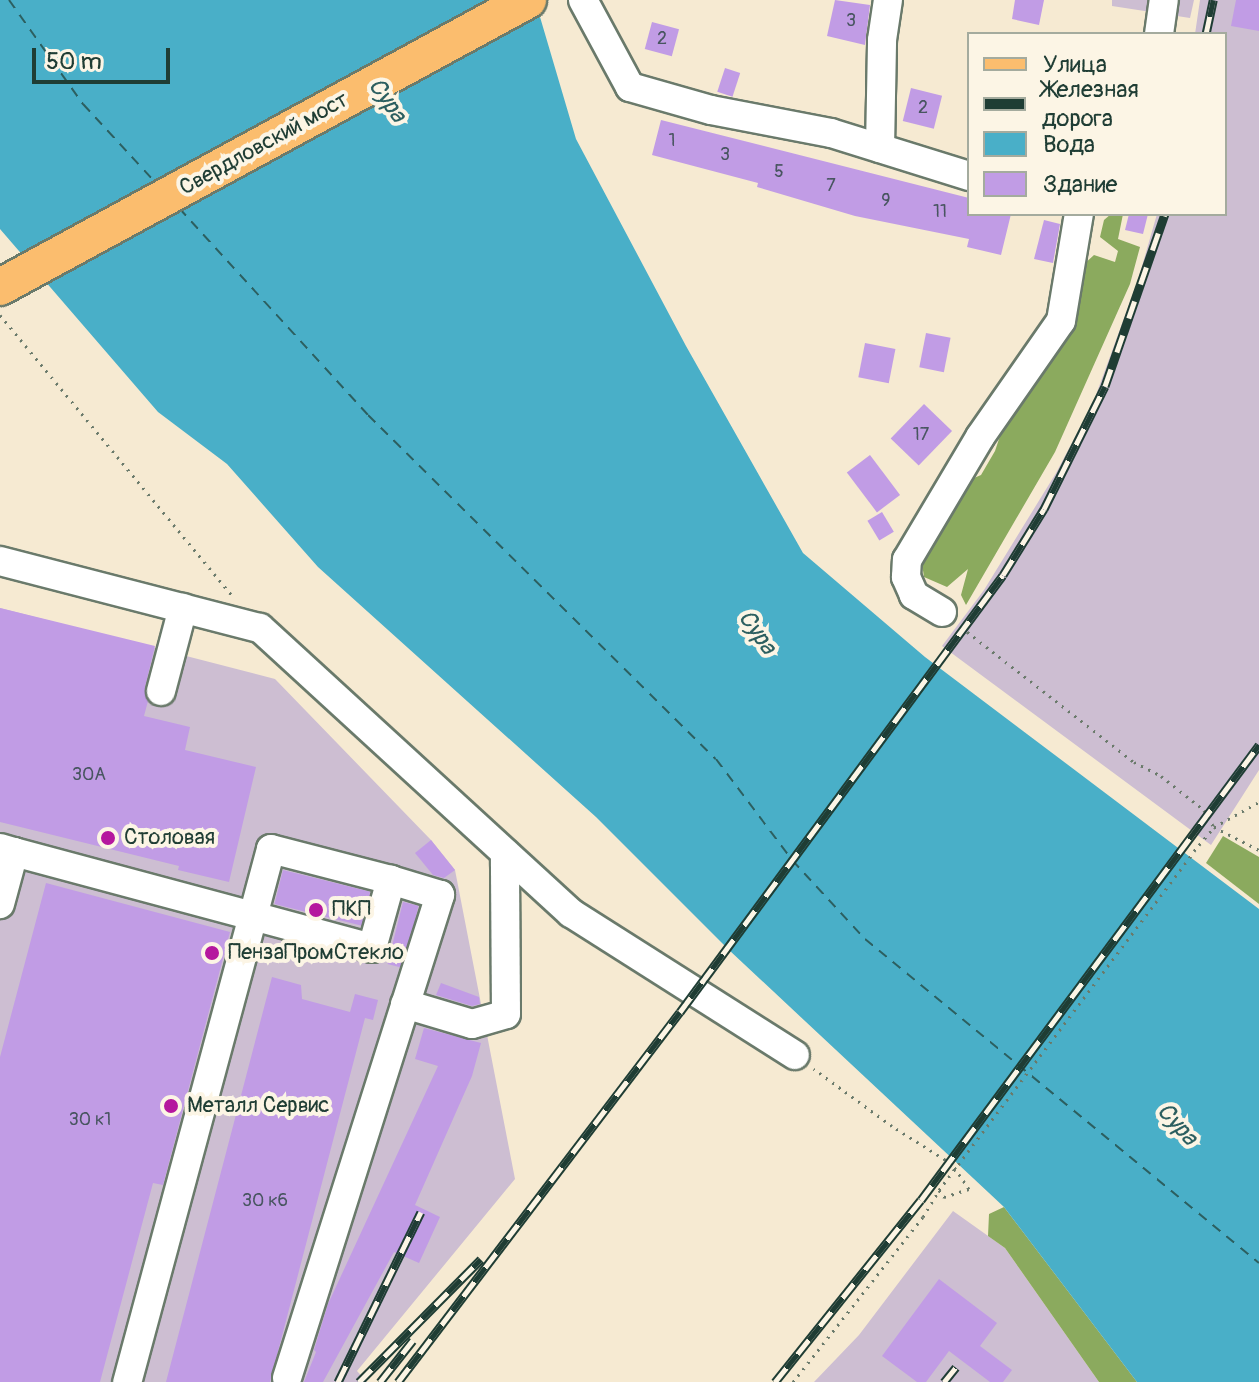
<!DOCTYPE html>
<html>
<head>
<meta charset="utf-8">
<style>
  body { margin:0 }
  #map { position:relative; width:1259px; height:1382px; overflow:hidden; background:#f6ead2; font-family:Pangolin,sans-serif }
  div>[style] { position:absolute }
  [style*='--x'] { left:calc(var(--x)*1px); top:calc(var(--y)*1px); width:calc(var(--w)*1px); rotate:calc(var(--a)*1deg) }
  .industrial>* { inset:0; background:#cdbed2 }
  .forest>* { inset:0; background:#8baa5e }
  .water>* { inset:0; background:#49afc8 }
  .ferry>* { height:2px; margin-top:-1px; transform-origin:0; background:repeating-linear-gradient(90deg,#2c5f60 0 10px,transparent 0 18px) }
  .building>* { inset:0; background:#c19ce5; transform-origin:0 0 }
  .path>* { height:3px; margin-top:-1.5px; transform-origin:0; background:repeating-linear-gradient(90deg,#6a7a6b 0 2px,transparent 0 8px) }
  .roads { filter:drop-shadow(2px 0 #6a7a6b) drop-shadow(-2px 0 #6a7a6b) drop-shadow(0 2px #6a7a6b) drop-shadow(0 -2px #6a7a6b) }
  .minor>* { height:28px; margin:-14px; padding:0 14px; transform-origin:14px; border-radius:14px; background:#fff }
  .major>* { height:36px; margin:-18px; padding:0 18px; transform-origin:18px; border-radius:18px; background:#fbbd6e }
  .rail>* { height:9px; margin-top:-4.5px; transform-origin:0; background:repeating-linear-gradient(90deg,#fcf5e5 0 18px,#1f3d34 0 36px); box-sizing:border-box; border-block:2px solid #1f3d34 }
  .path-bridge>* { height:3px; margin-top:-1.5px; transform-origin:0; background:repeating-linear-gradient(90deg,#6a7a6b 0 2px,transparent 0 8px) }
  .dots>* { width:22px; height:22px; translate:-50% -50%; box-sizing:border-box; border:4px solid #fcf5e5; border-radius:50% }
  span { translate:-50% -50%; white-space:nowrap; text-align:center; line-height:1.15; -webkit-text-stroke:8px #fcf5e5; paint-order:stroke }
  .number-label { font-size:18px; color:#485560 }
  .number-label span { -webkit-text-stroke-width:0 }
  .street-label { font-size:22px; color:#1f3d34 }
  .poi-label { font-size:22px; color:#1f3d34 }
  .left { translate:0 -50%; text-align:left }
  .water-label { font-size:24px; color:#2c5f60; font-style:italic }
  .legend { position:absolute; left:967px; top:32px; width:260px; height:184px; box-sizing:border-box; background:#fcf5e5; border:2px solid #a4ab9e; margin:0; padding:10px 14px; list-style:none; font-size:24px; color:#1f3d34 }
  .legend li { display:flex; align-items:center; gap:16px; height:40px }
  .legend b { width:40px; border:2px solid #a4ab9e }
  .scale { position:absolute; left:32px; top:48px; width:138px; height:36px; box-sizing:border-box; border:4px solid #1f3d34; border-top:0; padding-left:10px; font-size:24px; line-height:28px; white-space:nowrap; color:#1f3d34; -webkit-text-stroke:6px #fcf5e5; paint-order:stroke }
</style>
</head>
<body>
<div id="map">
  <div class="industrial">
    <i style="clip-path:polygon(1112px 0,1194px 0,1190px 18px,1112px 6px)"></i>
    <i style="clip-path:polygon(1200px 0,1259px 0,1259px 770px,1211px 845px,942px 646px,984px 590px,1056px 473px,1093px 403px,1138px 280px,1157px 214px,1225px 214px,1225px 34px,1195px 34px)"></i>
    <i style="clip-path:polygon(0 608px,275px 679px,431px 840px,455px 870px,515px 1179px,357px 1371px,367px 1382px,0 1382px)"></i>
    <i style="clip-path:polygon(953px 1211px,1005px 1248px,1099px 1382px,814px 1382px,859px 1335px)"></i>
  </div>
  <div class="forest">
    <i style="clip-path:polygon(1111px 214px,1123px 214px,1118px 239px,1140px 247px,1130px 284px,1055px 452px,966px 605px,961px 595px,968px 569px,947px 587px,924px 577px,921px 557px,940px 535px,960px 484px,981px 475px,995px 451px,1005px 421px,1038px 380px,1069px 308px,1082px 266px,1094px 255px,1115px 262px,1118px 251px,1100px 237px,1104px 220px)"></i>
    <i style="clip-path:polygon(1223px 836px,1259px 857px,1259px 904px,1206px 863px)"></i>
    <i style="clip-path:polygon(1004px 1207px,1137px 1382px,1099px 1382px,1005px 1248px,988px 1236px,989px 1214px)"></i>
  </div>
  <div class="water">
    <i style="clip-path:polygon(0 0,535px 0,576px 139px,686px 346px,803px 553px,925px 657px,1259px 909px,1259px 1382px,1137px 1382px,1004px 1207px,729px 950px,596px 817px,318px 567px,227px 464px,158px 412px,0 229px)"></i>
  </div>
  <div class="ferry">
    <i style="--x:9;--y:0;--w:128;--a:54.6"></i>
    <i style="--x:83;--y:104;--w:108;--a:47.3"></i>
    <i style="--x:179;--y:208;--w:280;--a:47.6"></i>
    <i style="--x:368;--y:415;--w:489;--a:44.7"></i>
    <i style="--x:716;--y:759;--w:126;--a:53"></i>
    <i style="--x:792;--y:860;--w:108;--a:47.3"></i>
    <i style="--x:865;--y:939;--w:510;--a:39.43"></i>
  </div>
  <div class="building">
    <i style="clip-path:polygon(835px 0,870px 5px,865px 45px,827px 36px)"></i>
    <i style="clip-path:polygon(1015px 0,1044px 0,1039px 25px,1012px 19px)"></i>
    <i style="clip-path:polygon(1236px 0,1259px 0,1259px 31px,1231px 26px)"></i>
    <i style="left:652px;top:22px;width:28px;height:28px;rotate:15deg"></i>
    <i style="left:725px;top:68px;width:16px;height:25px;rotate:18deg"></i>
    <i style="left:911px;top:88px;width:32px;height:34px;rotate:14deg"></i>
    <i style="clip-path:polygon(661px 120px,969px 198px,969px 214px,1011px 214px,1001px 255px,967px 247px,969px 239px,855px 216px,757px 187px,758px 183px,652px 155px)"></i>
    <i style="clip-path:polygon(1129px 214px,1148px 214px,1143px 234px,1125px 230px)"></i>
    <i style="clip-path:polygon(1044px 220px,1060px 224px,1053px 263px,1034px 259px)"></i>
    <i style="left:926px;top:333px;width:25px;height:35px;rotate:11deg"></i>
    <i style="left:865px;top:343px;width:31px;height:35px;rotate:11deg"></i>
    <i style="left:924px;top:404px;width:39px;height:48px;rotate:44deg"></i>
    <i style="left:870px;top:455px;width:50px;height:29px;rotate:53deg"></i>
    <i style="left:882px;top:512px;width:23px;height:17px;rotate:59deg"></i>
    <i style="clip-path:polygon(0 608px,155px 646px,145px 687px,148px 701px,144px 716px,190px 727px,185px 750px,256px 767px,229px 882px,178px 870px,179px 866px,0 822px)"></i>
    <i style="clip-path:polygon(431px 840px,455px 870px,444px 878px,433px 875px,415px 853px)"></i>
    <i style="left:283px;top:870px;width:90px;height:35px;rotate:14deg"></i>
    <i style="clip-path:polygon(46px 883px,230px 932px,163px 1185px,153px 1183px,100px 1382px,0 1382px,0 1057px)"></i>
    <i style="left:403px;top:902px;width:16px;height:64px;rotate:14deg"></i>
    <i style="clip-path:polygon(272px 977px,301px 985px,302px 999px,350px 1012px,355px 994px,378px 1000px,373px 1020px,365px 1018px,270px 1382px,166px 1382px)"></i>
    <i style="clip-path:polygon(441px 983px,479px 997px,480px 1004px,472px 1006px,436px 995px)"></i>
    <i style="clip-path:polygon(424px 1028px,481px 1043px,472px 1076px,415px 1205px,440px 1217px,419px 1263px,394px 1252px,323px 1382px,304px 1382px,316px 1352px,314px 1350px,328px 1304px,438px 1066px,415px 1059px)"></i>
    <i style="clip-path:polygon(939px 1279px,997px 1323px,980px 1346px,1012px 1370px,1003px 1382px,990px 1382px,949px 1351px,926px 1382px,917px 1382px,882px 1356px)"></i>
  </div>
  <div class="path">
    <i style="--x:0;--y:315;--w:367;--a:50.4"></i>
    <i style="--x:961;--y:627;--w:219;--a:38"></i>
    <i style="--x:1134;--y:762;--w:30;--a:27"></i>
    <i style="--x:1161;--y:776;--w:55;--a:38.3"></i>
    <i style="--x:1204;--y:810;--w:20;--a:60"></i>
    <i style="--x:1214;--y:827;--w:51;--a:-29.1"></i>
    <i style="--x:1194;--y:851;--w:31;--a:-50"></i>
    <i style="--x:1214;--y:827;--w:51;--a:27.1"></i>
    <i style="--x:793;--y:1382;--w:210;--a:-51.8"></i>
    <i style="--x:923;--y:1217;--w:31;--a:-59"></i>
    <i style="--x:939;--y:1190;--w:9;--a:54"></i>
    <i style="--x:944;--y:1197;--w:26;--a:-18"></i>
    <i style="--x:969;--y:1189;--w:30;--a:-124"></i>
    <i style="--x:952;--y:1164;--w:71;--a:-147.7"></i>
    <i style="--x:892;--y:1126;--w:97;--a:-143.8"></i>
  </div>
  <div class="roads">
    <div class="minor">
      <i style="--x:583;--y:0;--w:99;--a:61.6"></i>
      <i style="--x:630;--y:87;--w:84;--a:15.9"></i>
      <i style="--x:711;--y:110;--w:122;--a:10.9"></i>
      <i style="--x:831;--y:133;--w:145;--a:17.3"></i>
      <i style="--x:1159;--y:34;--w:34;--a:-82"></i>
      <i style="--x:880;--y:148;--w:108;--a:-88.9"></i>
      <i style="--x:882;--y:40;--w:40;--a:-81.5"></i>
      <i style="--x:0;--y:561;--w:268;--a:14.5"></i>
      <i style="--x:260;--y:628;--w:422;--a:42.5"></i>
      <i style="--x:571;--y:913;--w:265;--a:32.4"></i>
      <i style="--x:942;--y:612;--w:33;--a:-149"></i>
      <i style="--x:914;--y:595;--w:20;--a:-114"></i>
      <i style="--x:906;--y:577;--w:17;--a:-87"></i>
      <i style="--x:907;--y:560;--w:143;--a:-59.3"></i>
      <i style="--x:980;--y:437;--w:141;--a:-55.1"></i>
      <i style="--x:1061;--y:321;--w:109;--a:-80.5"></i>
      <i style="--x:161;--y:691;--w:86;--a:-75.2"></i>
      <i style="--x:0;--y:848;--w:15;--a:16"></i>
      <i style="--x:14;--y:852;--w:54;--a:105.1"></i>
      <i style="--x:14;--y:852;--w:247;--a:15"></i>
      <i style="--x:253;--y:916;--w:483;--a:105.1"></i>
      <i style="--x:405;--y:1004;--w:70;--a:16.6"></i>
      <i style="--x:472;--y:1024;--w:35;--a:-16"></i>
      <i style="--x:506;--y:1014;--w:161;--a:-90.4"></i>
      <i style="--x:287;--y:1378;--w:507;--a:-72.42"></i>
      <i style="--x:440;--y:895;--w:51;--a:-163"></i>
      <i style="--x:391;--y:880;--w:124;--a:-165.5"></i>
      <i style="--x:271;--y:849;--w:69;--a:105"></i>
      <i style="--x:253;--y:916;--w:123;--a:15.1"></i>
      <i style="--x:372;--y:948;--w:71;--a:-74.4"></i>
    </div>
    <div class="major">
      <i style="--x:0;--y:287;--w:601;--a:-28.53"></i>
    </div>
  </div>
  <div class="rail">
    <i style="--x:1206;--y:34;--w:35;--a:-78"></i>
    <i style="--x:338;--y:1382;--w:189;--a:-64"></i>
    <i style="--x:359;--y:1382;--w:173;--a:-45.2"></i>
    <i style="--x:380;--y:1382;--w:53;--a:-51.8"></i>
    <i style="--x:398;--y:1382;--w:465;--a:-52.7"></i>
    <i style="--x:680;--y:1012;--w:543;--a:-53.53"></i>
    <i style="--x:1003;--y:575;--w:78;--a:-58.2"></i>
    <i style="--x:1044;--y:509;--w:137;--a:-63.6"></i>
    <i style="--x:1105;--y:386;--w:182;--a:-70.8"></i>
    <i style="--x:775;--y:1382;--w:233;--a:-51.3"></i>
    <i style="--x:921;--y:1200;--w:567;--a:-53.39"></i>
    <i style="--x:944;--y:1382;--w:19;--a:-51"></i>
  </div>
  <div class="path-bridge">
    <i style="--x:939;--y:1190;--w:424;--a:-53"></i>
  </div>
  <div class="dots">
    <i style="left:108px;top:838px;background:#b5179e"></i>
    <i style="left:316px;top:910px;background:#b5179e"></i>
    <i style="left:212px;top:953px;background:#b5179e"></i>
    <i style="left:171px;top:1106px;background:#b5179e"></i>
  </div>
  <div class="number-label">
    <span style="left:851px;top:21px">3</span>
    <span style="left:662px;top:39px">2</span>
    <span style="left:923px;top:108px">2</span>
    <span style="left:672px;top:141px">1</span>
    <span style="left:725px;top:155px">3</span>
    <span style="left:779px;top:172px">5</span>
    <span style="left:831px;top:186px">7</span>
    <span style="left:886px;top:201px">9</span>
    <span style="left:940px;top:212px">11</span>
    <span style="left:921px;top:435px">17</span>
    <span style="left:89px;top:775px">30А</span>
    <span style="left:90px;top:1120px">30 к1</span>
    <span style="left:265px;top:1201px">30 к6</span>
  </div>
  <div class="street-label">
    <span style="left:264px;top:144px;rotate:-29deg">Свердловский мост</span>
  </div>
  <div class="poi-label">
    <span class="left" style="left:124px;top:838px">Столовая</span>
    <span class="left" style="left:332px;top:910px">ПКП</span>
    <span class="left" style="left:228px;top:953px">ПензаПромСтекло</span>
    <span class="left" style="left:187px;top:1106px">Металл Сервис</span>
  </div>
  <div class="water-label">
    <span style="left:387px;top:100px;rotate:55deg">Сура</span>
    <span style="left:757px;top:632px;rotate:55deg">Сура</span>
    <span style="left:1177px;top:1124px;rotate:48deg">Сура</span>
  </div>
  <ul class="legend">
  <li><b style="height:10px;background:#fbbd6e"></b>Улица</li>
  <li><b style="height:10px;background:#1f3d34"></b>Железная дорога</li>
  <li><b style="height:22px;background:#49afc8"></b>Вода</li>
  <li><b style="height:22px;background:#c19ce5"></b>Здание</li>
  </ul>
  <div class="scale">50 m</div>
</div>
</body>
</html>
